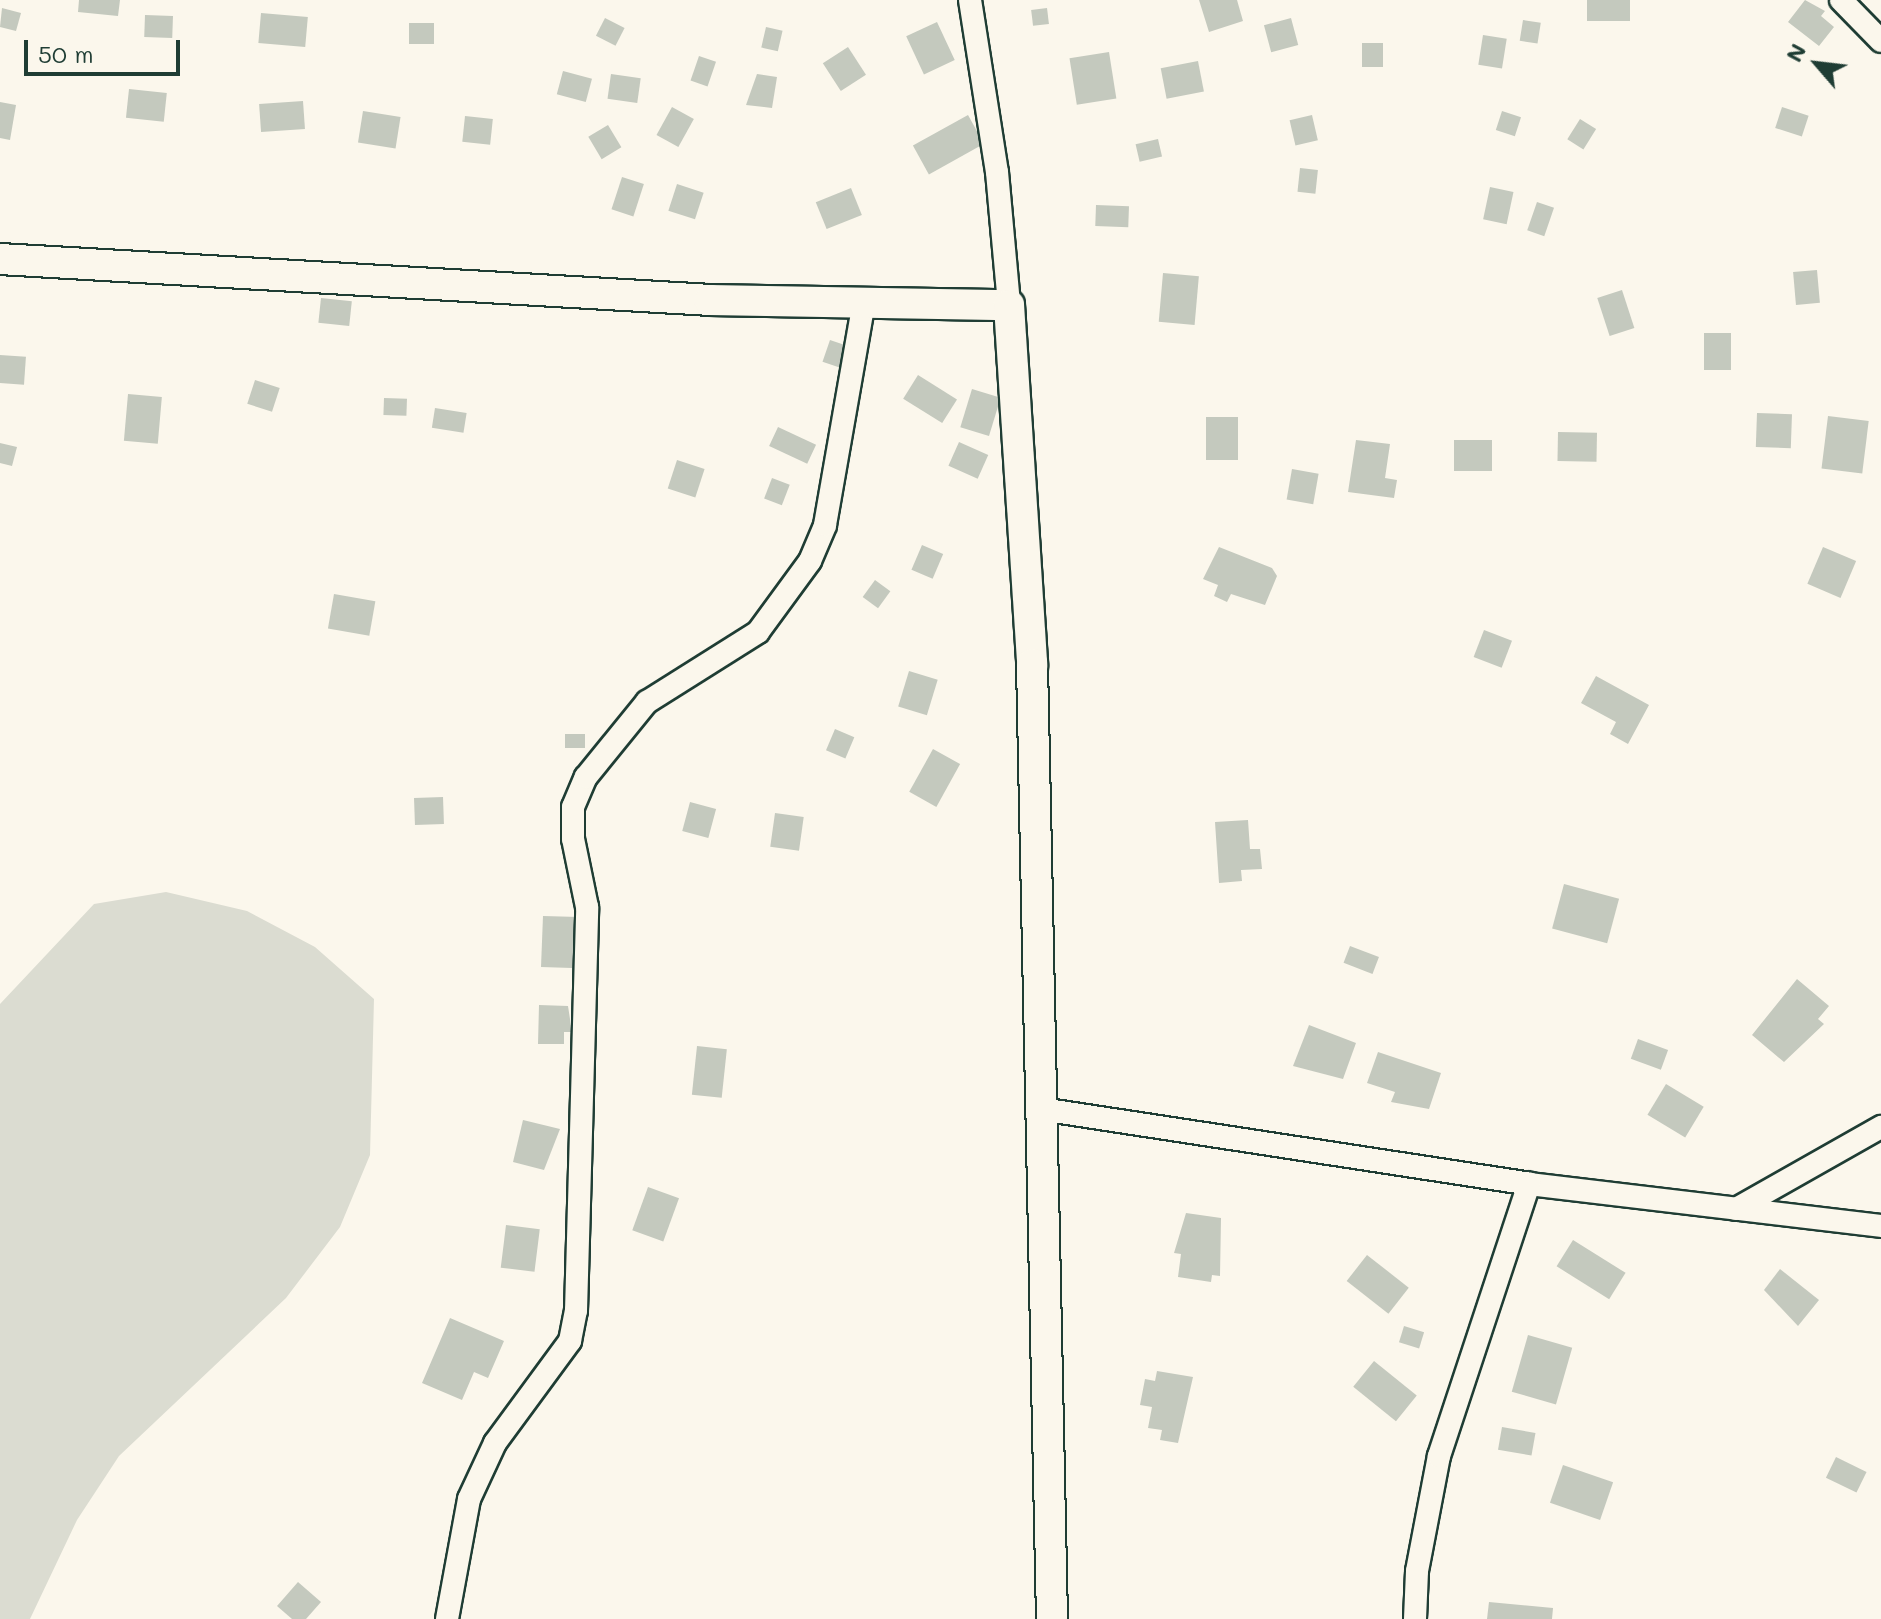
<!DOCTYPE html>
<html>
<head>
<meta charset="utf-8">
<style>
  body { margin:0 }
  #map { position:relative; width:1881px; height:1619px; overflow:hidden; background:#fbf7ec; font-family:Mali,sans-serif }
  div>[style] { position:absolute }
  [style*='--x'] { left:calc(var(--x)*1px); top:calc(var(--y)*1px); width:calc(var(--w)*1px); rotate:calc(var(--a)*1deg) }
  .green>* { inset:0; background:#dbdcd1 }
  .building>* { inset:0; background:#c4c9be; transform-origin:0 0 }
  .roads { filter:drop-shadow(2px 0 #1f3d34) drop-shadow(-2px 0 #1f3d34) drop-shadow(0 2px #1f3d34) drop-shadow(0 -2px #1f3d34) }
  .street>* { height:22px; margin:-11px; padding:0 11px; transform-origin:11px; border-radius:11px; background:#fbf7ec }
  .secondary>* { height:30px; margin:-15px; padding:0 15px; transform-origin:15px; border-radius:15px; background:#fbf7ec }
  span { translate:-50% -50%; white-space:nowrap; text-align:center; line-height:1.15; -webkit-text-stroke:7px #fbf7ec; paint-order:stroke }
  .north { position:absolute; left:1777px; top:24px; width:80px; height:80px; -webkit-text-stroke:6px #fbf7ec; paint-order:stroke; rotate:298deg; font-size:22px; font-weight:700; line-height:32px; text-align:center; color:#1f3d34 }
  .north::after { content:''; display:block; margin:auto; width:28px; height:36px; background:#1f3d34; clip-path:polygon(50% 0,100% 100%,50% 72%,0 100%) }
  .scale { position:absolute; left:24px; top:40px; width:156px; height:36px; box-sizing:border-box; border:4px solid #1f3d34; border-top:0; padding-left:10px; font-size:24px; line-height:28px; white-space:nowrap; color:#1f3d34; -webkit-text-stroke:6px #fbf7ec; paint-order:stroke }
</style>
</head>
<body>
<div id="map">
  <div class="green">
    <i style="clip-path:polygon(166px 892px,247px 911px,315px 947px,374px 999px,370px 1155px,340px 1227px,286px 1298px,119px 1456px,77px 1520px,30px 1619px,0 1619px,0 1004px,94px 904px)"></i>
  </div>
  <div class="building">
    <i style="clip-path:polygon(79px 0,120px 0,118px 16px,78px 12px)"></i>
    <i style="clip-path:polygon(1199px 0,1237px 0,1243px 21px,1209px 32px)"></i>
    <i style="left:1587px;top:0;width:43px;height:21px"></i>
    <i style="clip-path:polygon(1805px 0,1825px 11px,1821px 16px,1834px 27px,1819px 46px,1788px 22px)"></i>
    <i style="clip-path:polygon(2px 8px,21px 13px,16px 31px,0 27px)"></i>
    <i style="left:1047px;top:8px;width:16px;height:16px;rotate:83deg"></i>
    <i style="left:261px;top:13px;width:47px;height:30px;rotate:5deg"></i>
    <i style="left:145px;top:15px;width:28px;height:22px;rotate:2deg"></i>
    <i style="left:605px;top:18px;width:22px;height:20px;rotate:27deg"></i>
    <i style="left:1291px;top:18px;width:28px;height:28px;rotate:75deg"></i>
    <i style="left:1523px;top:20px;width:18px;height:21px;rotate:9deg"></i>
    <i style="left:937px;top:22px;width:42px;height:34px;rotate:65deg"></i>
    <i style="left:409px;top:23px;width:25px;height:21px"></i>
    <i style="left:766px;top:27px;width:17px;height:21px;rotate:13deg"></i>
    <i style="left:1483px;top:35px;width:24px;height:30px;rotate:9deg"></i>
    <i style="left:1362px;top:43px;width:21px;height:24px"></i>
    <i style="left:848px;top:47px;width:33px;height:30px;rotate:57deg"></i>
    <i style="left:1109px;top:52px;width:47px;height:40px;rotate:81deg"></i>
    <i style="left:699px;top:56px;width:18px;height:26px;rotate:19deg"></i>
    <i style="left:1198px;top:61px;width:31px;height:38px;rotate:79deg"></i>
    <i style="left:563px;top:71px;width:30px;height:24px;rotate:15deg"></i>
    <i style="left:611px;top:74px;width:30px;height:25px;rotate:8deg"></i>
    <i style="clip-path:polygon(757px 74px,777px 77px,772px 108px,746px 105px)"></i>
    <i style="left:129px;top:89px;width:38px;height:29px;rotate:6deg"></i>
    <i style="left:303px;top:101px;width:28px;height:44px;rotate:86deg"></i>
    <i style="clip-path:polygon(0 102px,16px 105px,10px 140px,0 138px)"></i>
    <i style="left:672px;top:107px;width:25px;height:32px;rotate:29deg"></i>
    <i style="left:1782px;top:107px;width:28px;height:22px;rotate:18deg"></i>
    <i style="left:363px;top:111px;width:38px;height:32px;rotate:9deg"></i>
    <i style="left:1502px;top:111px;width:20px;height:20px;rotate:18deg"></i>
    <i style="left:968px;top:115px;width:33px;height:63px;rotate:61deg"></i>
    <i style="left:1312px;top:115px;width:26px;height:23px;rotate:77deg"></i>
    <i style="left:465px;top:116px;width:28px;height:26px;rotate:6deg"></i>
    <i style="left:1580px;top:119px;width:19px;height:24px;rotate:32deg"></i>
    <i style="left:608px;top:125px;width:26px;height:23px;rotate:59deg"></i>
    <i style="left:1158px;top:139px;width:18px;height:23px;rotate:77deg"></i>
    <i style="left:1300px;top:168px;width:18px;height:24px;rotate:6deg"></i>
    <i style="left:622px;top:177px;width:23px;height:34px;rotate:18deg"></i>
    <i style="left:677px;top:184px;width:28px;height:28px;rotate:18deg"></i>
    <i style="left:1490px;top:187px;width:24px;height:33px;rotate:12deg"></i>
    <i style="left:851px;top:188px;width:29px;height:38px;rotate:68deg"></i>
    <i style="left:1537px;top:202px;width:18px;height:30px;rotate:19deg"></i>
    <i style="left:1096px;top:205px;width:33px;height:21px;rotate:2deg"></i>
    <i style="left:1817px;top:270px;width:33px;height:24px;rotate:85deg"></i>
    <i style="left:1163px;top:273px;width:36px;height:49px;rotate:5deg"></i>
    <i style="left:1622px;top:290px;width:40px;height:26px;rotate:72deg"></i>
    <i style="left:321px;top:298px;width:31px;height:25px;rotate:6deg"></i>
    <i style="left:1704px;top:333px;width:27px;height:37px"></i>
    <i style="left:830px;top:340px;width:18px;height:23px;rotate:19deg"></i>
    <i style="left:0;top:355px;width:26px;height:28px;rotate:4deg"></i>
    <i style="left:918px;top:375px;width:46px;height:28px;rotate:32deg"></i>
    <i style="left:255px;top:380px;width:26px;height:25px;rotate:18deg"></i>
    <i style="left:972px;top:389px;width:30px;height:40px;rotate:17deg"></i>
    <i style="left:128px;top:394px;width:34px;height:47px;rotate:5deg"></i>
    <i style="left:384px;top:398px;width:23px;height:17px;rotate:2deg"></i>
    <i style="left:435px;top:408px;width:32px;height:20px;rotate:9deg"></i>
    <i style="left:1757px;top:413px;width:35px;height:34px;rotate:2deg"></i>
    <i style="left:1828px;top:416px;width:41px;height:53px;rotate:7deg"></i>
    <i style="left:1206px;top:417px;width:32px;height:43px"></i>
    <i style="left:778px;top:427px;width:42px;height:21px;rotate:25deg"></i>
    <i style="left:1558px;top:432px;width:39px;height:29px;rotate:1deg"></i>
    <i style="clip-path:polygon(1356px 440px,1390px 444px,1385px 478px,1397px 480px,1394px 498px,1348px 492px)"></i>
    <i style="left:1492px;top:440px;width:31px;height:38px;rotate:90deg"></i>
    <i style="left:959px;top:442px;width:32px;height:26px;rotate:24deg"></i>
    <i style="clip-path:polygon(0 443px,17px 447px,12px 466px,0 463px)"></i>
    <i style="left:677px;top:460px;width:29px;height:30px;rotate:18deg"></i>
    <i style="left:1292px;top:469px;width:27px;height:31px;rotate:10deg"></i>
    <i style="left:772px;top:478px;width:19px;height:22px;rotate:21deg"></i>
    <i style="left:922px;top:545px;width:23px;height:27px;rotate:23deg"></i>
    <i style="clip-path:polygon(1219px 547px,1272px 568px,1277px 576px,1265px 605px,1231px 594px,1227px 602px,1214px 596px,1218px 585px,1203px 579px)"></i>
    <i style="left:1823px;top:547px;width:36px;height:40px;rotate:23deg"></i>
    <i style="left:875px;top:580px;width:19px;height:21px;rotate:36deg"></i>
    <i style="left:334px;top:594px;width:42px;height:35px;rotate:10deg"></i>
    <i style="left:1484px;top:630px;width:30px;height:29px;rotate:21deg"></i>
    <i style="left:909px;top:671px;width:30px;height:37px;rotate:17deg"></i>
    <i style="clip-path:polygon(1596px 676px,1649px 705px,1628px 744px,1610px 734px,1616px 722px,1581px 703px)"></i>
    <i style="left:835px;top:729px;width:21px;height:23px;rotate:23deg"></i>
    <i style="left:565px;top:734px;width:20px;height:14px"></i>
    <i style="left:933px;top:749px;width:31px;height:49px;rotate:29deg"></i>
    <i style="left:443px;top:797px;width:27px;height:29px;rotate:88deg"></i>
    <i style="left:690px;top:802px;width:27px;height:30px;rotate:15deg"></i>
    <i style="left:775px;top:813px;width:29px;height:34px;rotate:8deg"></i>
    <i style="clip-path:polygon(1248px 820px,1250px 849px,1260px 849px,1262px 869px,1241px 870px,1242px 881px,1219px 883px,1215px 822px)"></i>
    <i style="left:1564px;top:884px;width:57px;height:46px;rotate:15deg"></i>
    <i style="clip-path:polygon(543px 916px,579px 917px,572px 968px,541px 967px)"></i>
    <i style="left:1350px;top:946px;width:31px;height:18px;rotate:21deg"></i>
    <i style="clip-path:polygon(1797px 979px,1829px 1006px,1818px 1019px,1824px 1024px,1784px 1062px,1752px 1035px)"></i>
    <i style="clip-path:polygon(539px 1005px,568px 1006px,572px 1032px,564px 1032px,564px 1044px,538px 1044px)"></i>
    <i style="clip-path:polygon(1309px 1025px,1356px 1043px,1343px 1079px,1293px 1066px)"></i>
    <i style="left:1638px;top:1039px;width:32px;height:21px;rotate:20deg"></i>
    <i style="left:697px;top:1046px;width:30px;height:49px;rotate:6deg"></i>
    <i style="clip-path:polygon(1378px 1052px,1441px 1073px,1429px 1109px,1391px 1102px,1395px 1092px,1367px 1083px)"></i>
    <i style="left:1666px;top:1084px;width:44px;height:36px;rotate:31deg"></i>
    <i style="clip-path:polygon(523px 1120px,560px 1129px,544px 1170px,513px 1162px)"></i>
    <i style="left:648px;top:1187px;width:33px;height:46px;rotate:20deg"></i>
    <i style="clip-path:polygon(1186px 1213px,1221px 1218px,1220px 1276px,1212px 1275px,1211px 1282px,1178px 1277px,1181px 1254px,1174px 1253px)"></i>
    <i style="left:506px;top:1225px;width:34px;height:43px;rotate:7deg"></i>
    <i style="left:1573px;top:1240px;width:62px;height:31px;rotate:32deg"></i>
    <i style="left:1367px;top:1255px;width:53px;height:33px;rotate:38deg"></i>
    <i style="clip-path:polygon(1780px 1269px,1819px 1300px,1798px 1326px,1764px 1290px)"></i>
    <i style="clip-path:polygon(450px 1318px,504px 1341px,488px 1378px,474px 1372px,462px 1400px,422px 1383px)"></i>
    <i style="left:1404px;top:1326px;width:21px;height:17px;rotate:17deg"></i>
    <i style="left:1528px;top:1335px;width:46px;height:59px;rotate:16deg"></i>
    <i style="left:1374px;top:1361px;width:55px;height:33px;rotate:39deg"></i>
    <i style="clip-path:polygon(1157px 1371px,1193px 1377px,1178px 1443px,1160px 1440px,1162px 1430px,1148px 1428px,1152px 1407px,1140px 1405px,1145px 1379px,1155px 1381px)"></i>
    <i style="left:1502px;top:1427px;width:34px;height:23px;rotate:10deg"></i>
    <i style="left:1836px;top:1457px;width:34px;height:23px;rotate:26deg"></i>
    <i style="left:1563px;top:1465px;width:53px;height:40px;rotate:19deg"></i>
    <i style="clip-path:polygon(298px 1582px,321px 1602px,306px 1619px,292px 1619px,277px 1606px)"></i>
    <i style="clip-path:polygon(1489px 1602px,1553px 1608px,1552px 1619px,1487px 1619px)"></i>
  </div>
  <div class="roads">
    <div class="street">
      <i style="--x:970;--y:0;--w:174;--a:81.1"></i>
      <i style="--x:997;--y:172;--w:134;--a:84.8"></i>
      <i style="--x:1841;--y:0;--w:57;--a:45.7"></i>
      <i style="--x:1041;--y:1109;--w:494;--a:8.7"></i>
      <i style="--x:1529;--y:1184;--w:354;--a:6.8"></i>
      <i style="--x:1736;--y:1209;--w:167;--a:-29.5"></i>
      <i style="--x:447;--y:1619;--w:122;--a:-79.6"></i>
      <i style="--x:469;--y:1499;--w:62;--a:-65.1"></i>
      <i style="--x:495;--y:1443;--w:127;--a:-53.7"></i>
      <i style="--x:570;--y:1341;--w:31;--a:-79"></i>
      <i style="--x:576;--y:1311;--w:404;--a:-88.4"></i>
      <i style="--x:587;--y:907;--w:69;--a:-101.6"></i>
      <i style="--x:573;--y:839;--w:32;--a:-90"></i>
      <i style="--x:573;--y:807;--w:33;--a:-67"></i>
      <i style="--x:586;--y:777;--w:97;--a:-50.9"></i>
      <i style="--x:647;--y:702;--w:131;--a:-32.2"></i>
      <i style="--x:758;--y:632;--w:88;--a:-53.8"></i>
      <i style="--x:810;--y:561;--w:39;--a:-67"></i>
      <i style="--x:825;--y:525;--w:226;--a:-80.1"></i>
      <i style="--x:1415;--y:1619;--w:48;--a:-87.6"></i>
      <i style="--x:1417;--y:1571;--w:117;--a:-79.2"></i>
      <i style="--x:1439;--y:1456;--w:287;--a:-71.7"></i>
    </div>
    <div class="secondary">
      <i style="--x:0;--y:259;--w:711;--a:3.3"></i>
      <i style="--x:710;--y:300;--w:299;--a:1"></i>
      <i style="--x:1009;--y:305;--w:360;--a:86.3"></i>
      <i style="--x:1032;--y:664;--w:955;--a:88.8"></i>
    </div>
  </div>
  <div class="north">N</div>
  <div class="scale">50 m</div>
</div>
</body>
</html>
